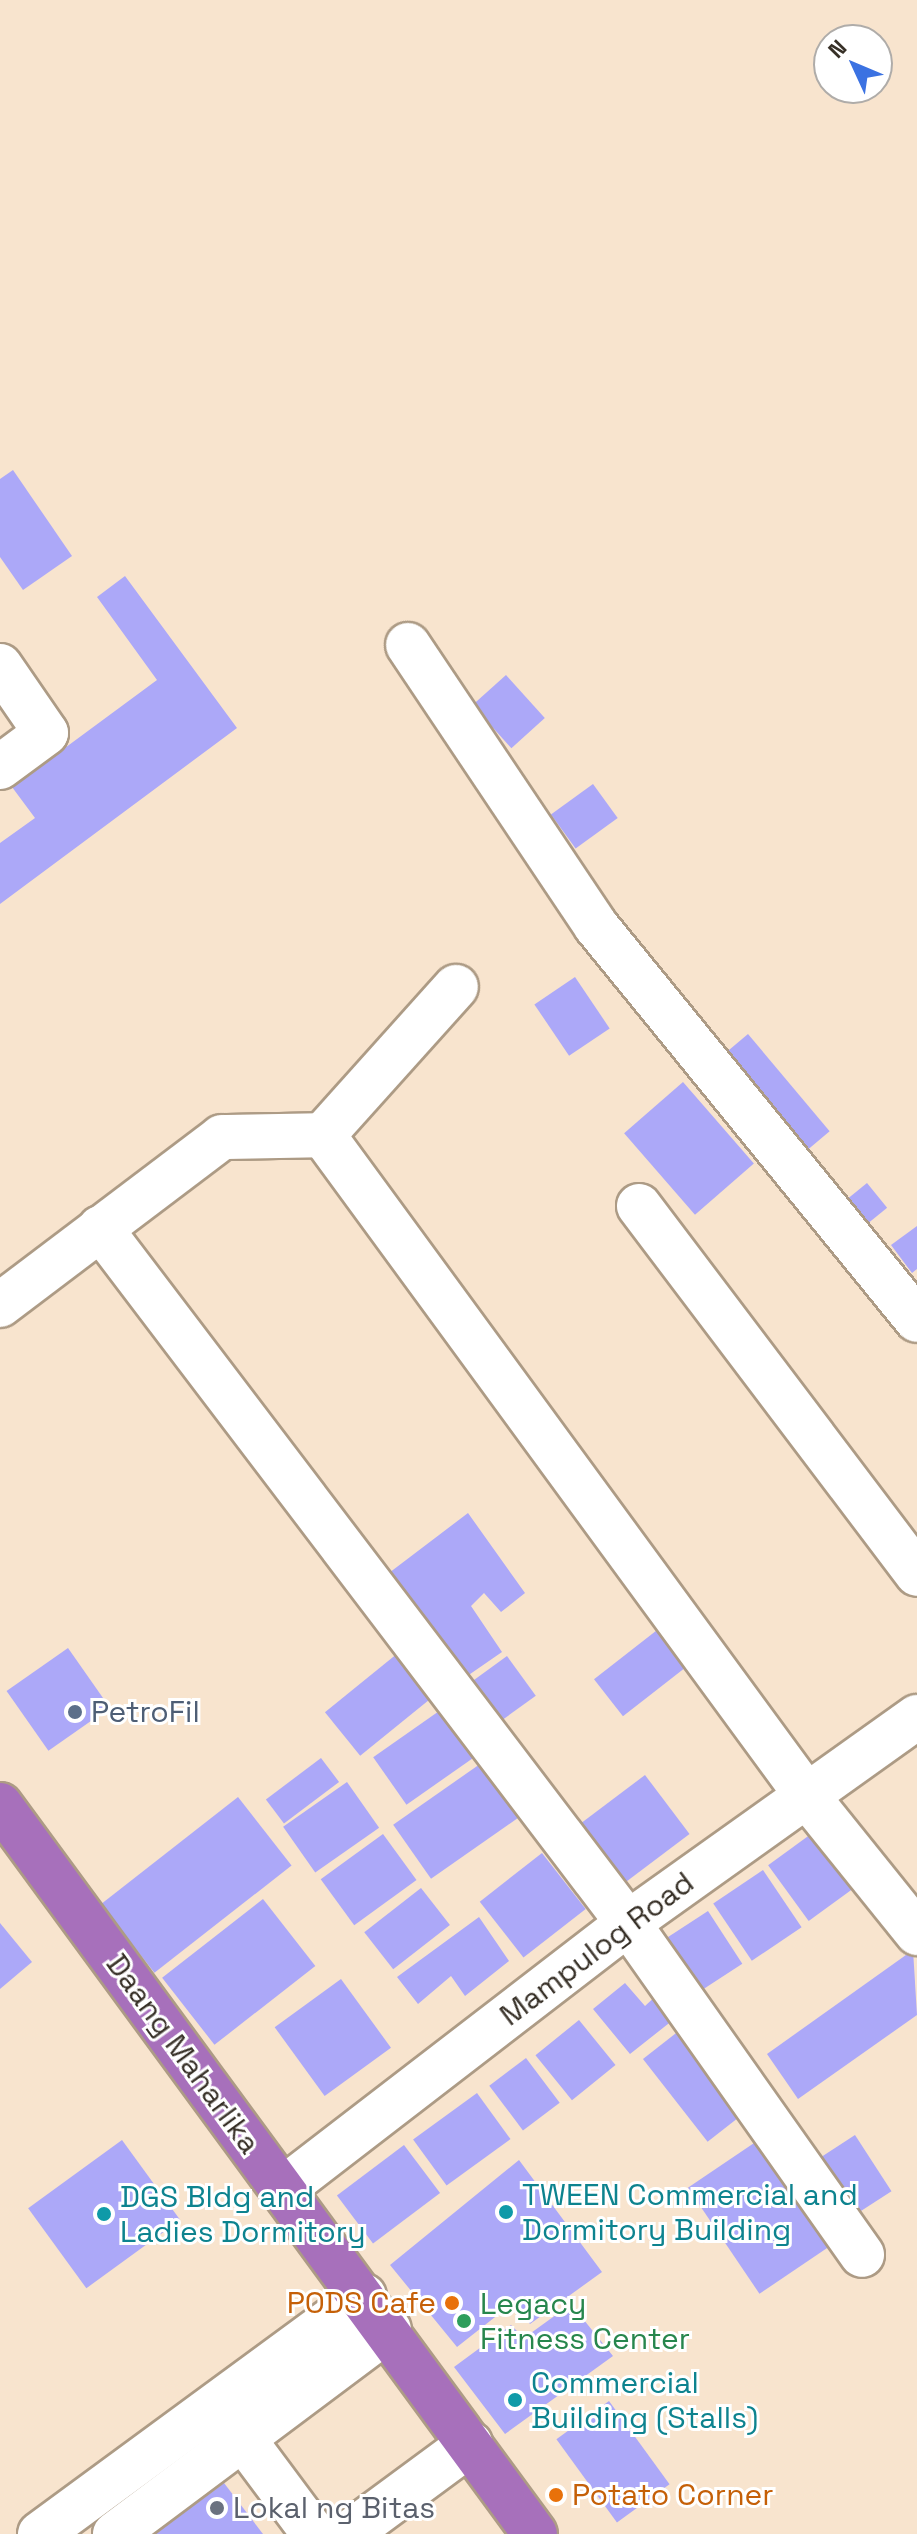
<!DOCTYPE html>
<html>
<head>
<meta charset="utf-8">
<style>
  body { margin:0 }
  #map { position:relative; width:917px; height:2534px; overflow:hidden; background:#f8e4ce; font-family:"Space Grotesk",sans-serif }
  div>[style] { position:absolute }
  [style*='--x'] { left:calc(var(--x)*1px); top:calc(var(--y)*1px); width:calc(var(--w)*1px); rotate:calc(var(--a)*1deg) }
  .building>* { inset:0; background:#aca8f8; transform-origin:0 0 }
  .roads { filter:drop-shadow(2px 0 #ad9b85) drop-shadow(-2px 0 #ad9b85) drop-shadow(0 2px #ad9b85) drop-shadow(0 -2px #ad9b85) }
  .minor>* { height:44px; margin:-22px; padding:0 22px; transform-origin:22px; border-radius:22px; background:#fff }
  .highway>* { height:44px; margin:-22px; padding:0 22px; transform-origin:22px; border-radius:22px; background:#a770bb }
  .dots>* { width:22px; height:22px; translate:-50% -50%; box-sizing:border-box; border:4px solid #fff; border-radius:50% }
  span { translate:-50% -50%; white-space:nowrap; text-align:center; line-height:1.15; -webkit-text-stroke:6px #fff; paint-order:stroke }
  .service-label { font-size:30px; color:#4e5e75 }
  .left { translate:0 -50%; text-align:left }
  .street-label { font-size:30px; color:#373027 }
  .culture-label { font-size:30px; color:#0d838f }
  .food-label { font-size:30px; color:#c56008 }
  .right { translate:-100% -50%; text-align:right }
  .leisure-label { font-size:30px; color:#27864d }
  .worship-label { font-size:30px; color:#5b616d }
  .north { position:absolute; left:813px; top:24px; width:80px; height:80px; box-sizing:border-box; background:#fff; border:2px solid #afaca9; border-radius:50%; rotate:314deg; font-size:22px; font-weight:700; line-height:32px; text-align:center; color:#373027 }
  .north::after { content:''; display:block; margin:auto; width:28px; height:36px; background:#3b72e2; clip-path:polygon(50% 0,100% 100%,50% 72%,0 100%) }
</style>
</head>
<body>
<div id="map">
  <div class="building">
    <i style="clip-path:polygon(13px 470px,72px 556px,23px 590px,0 557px,0 479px)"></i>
    <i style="clip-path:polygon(125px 576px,237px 728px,0 904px,0 843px,35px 818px,12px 787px,157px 680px,97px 597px)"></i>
    <i style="left:506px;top:675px;width:58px;height:45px;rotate:48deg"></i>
    <i style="left:593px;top:784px;width:42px;height:52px;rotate:54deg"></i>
    <i style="left:575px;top:977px;width:62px;height:49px;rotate:56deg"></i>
    <i style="left:748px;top:1034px;width:127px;height:38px;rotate:50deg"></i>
    <i style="left:683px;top:1082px;width:108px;height:78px;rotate:49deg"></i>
    <i style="left:867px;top:1183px;width:32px;height:36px;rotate:51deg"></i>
    <i style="clip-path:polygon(917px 1226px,917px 1269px,912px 1273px,891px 1245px)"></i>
    <i style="clip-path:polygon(468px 1513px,525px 1593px,501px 1612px,484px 1593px,471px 1606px,502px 1652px,460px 1681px,385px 1576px)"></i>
    <i style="left:661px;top:1627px;width:47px;height:85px;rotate:52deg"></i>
    <i style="left:68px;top:1648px;width:73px;height:75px;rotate:55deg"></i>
    <i style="left:398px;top:1653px;width:56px;height:94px;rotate:51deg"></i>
    <i style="left:507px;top:1656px;width:49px;height:51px;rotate:54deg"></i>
    <i style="left:442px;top:1709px;width:58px;height:84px;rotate:55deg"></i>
    <i style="left:321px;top:1758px;width:30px;height:69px;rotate:53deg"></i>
    <i style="left:480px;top:1764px;width:66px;height:106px;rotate:55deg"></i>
    <i style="left:645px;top:1775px;width:74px;height:86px;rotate:53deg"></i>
    <i style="left:347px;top:1782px;width:56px;height:78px;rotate:55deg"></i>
    <i style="left:238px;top:1797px;width:87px;height:174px;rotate:52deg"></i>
    <i style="left:383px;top:1834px;width:57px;height:77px;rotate:54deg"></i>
    <i style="left:811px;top:1834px;width:69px;height:53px;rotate:54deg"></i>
    <i style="left:542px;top:1853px;width:71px;height:79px;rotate:52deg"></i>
    <i style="left:763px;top:1870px;width:69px;height:60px;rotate:56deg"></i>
    <i style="left:421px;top:1888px;width:47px;height:72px;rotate:52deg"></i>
    <i style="left:263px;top:1899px;width:85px;height:128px;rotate:52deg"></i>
    <i style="left:708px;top:1911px;width:63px;height:54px;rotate:57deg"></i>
    <i style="clip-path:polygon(479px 1917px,509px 1961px,465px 1996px,451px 1976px,418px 2004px,397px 1977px)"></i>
    <i style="clip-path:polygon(0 1923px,32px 1962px,0 1989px)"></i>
    <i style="clip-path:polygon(913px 1950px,917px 2015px,798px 2099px,767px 2054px)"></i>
    <i style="left:341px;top:1979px;width:85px;height:82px;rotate:54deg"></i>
    <i style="clip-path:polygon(625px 1983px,645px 2006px,659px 1993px,673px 2020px,630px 2054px,593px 2009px)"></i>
    <i style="left:579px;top:2020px;width:58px;height:56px;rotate:51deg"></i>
    <i style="left:680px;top:2030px;width:105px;height:47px;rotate:52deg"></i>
    <i style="left:526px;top:2058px;width:56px;height:46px;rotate:53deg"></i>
    <i style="left:477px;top:2093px;width:57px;height:79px;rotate:54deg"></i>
    <i style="left:855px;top:2135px;width:67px;height:54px;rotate:57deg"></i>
    <i style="left:760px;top:2139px;width:128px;height:87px;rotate:56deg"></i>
    <i style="left:122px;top:2140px;width:99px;height:116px;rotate:54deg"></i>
    <i style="left:404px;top:2145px;width:60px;height:84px;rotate:53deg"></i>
    <i style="clip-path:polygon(519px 2160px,602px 2272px,530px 2324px,513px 2303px,457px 2347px,390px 2265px)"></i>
    <i style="clip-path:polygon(571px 2304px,613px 2356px,505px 2434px,454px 2367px,511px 2325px,524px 2338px)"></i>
    <i style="left:609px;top:2401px;width:103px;height:65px;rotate:54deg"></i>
    <i style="clip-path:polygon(224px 2483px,263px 2534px,155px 2534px)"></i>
  </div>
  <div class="roads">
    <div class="minor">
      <i style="--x:408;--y:645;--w:338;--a:56.2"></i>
      <i style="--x:596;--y:926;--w:508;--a:50.83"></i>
      <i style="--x:0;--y:666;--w:81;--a:55.5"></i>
      <i style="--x:46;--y:733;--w:57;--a:143.5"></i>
      <i style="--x:323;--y:1135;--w:819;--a:53.79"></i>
      <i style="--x:807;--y:1796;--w:176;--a:51.2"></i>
      <i style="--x:639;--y:1206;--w:461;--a:52.9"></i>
      <i style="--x:100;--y:1228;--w:873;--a:52.78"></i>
      <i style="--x:628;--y:1923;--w:406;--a:54.8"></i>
      <i style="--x:0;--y:1305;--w:278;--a:-37.1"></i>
      <i style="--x:222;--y:1137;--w:101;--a:-1.1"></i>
      <i style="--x:323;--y:1135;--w:199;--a:-48.1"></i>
      <i style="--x:283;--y:2189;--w:436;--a:-37.6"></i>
      <i style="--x:628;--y:1923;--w:355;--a:-35.5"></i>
      <i style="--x:244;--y:2440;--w:117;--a:53.3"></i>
      <i style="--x:40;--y:2534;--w:402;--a:-36.3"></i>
      <i style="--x:115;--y:2534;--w:342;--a:-36.8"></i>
      <i style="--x:348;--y:2534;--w:152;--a:-36.4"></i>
    </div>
    <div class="highway">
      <i style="--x:0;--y:1805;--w:904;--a:53.73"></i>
    </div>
  </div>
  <div class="dots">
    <i style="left:75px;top:1712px;background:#5c6f8a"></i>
    <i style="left:506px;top:2212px;background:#0f9aa8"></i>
    <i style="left:104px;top:2214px;background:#0f9aa8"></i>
    <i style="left:452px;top:2303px;background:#e8710a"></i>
    <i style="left:464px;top:2321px;background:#2e9e5b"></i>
    <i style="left:515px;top:2400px;background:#0f9aa8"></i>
    <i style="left:556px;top:2495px;background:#e8710a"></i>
    <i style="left:217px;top:2508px;background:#6b7280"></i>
  </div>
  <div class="service-label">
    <span class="left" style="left:91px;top:1712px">PetroFil</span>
  </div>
  <div class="street-label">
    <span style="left:597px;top:1949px;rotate:-37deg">Mampulog Road</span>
    <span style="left:183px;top:2054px;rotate:54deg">Daang Maharlika</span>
  </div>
  <div class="culture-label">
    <span class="left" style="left:522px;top:2212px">TWEEN Commercial and<br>Dormitory Building</span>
    <span class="left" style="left:120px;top:2214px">DGS Bldg and<br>Ladies Dormitory</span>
    <span class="left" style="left:531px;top:2400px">Commercial<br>Building (Stalls)</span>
  </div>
  <div class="food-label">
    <span class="right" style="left:436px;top:2303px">PODS Cafe</span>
    <span class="left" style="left:572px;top:2495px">Potato Corner</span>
  </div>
  <div class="leisure-label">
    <span class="left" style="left:480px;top:2321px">Legacy<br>Fitness Center</span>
  </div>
  <div class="worship-label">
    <span class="left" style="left:233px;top:2508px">Lokal ng Bitas</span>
  </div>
  <div class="north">N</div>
</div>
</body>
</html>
